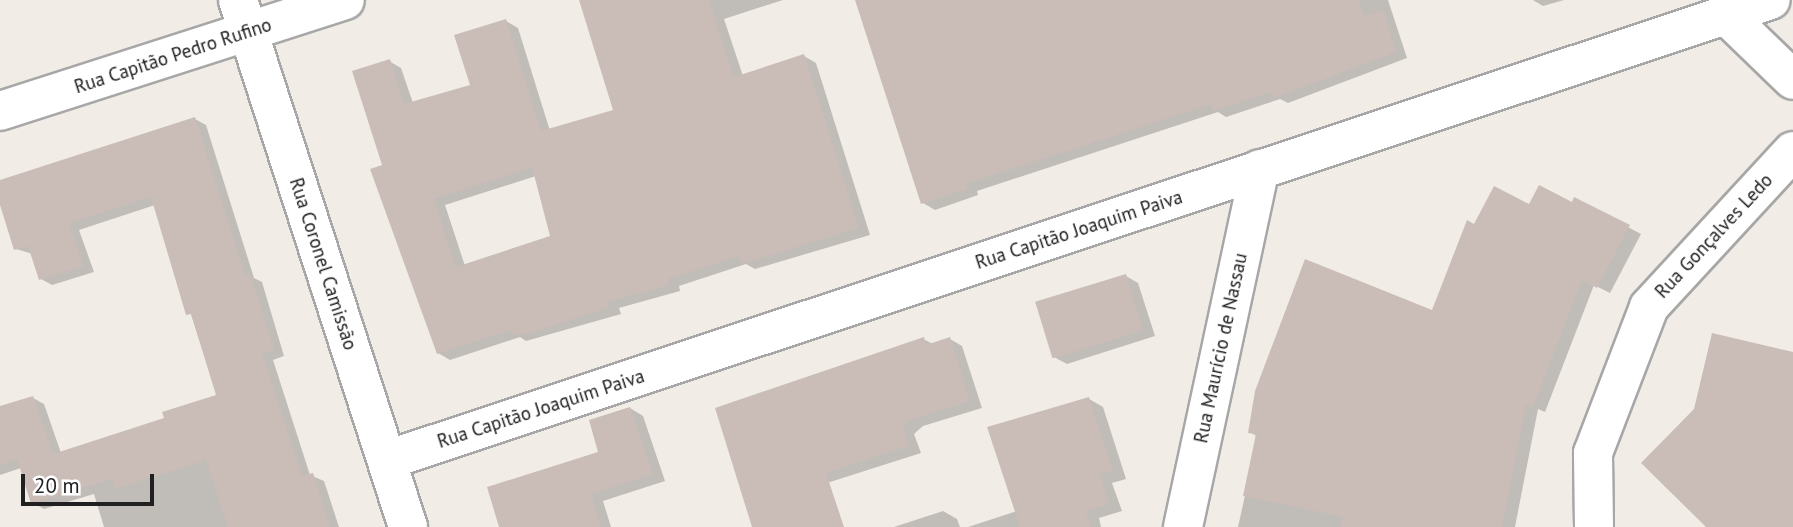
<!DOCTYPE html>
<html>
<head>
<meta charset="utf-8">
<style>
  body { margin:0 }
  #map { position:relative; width:1793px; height:527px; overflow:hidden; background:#f1ece5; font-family:"PT Sans",sans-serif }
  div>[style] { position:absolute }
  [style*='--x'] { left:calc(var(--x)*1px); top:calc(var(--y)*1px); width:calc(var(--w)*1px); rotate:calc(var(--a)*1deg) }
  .shadow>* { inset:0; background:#0003 }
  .building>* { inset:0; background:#cabdb8; transform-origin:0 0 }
  .roads { filter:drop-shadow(2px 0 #a7a7a7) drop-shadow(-2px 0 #a7a7a7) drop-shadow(0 2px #a7a7a7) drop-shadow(0 -2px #a7a7a7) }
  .minor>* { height:38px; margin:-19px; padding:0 19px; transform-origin:19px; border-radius:19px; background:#fff }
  span { translate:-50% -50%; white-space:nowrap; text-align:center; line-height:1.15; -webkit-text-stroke:5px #fff; paint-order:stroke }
  .street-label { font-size:19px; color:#202020 }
  .scale { position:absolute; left:21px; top:474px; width:133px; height:32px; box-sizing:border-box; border:4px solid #202020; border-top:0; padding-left:9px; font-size:21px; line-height:24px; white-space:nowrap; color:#202020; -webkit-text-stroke:5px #fff; paint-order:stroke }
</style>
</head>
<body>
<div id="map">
  <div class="shadow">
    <i style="clip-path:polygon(evenodd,585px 0,783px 0,724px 19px,743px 76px,804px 56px,816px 63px,870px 235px,755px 269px,746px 264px,679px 286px,680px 291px,619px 308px,621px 314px,526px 341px,520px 337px,450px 360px,438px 353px,385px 166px,389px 61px,401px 68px,413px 103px,472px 86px,506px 21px,518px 28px,550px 131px,616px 111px,585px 0,536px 176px,552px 237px,465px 266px,445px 205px,536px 176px)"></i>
    <i style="clip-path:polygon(857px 0,1388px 0,1407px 58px,1288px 103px,1280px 99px,1226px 117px,1218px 112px,977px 191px,978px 195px,935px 210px,923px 203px)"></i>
    <i style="clip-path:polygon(1533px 0,1564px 0,1543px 6px)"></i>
    <i style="clip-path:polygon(195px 119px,206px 125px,254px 278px,262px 282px,284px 356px,273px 360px,310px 475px,324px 481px,339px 527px,104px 527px,94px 494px,44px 509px,33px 503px,21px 468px,0 475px,0 408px,33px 398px,44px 404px,61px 453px,166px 419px,218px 396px,155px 205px,79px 230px,94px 272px,52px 285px,41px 279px,33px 254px,16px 249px,0 199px,0 182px)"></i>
    <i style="clip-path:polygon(1575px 199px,1641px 234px,1610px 293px,1594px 285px,1545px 412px,1538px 409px,1515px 527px,1238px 527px,1258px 437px,1250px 432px,1432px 313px,1475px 226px,1530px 206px,1572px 204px)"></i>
    <i style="clip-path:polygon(1126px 276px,1138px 283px,1155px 336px,1067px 364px,1054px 357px)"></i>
    <i style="clip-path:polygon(923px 339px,933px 344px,950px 339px,962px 346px,982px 408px,923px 426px,914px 434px,921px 453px,758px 505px,717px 409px)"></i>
    <i style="clip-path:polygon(1089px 399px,1103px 407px,1126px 479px,1112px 483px,1122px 511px,1099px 518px,1101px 527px,968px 527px,1017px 511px)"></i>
    <i style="clip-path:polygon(630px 408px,643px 416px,665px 481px,603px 501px,611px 527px,506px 527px,601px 453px)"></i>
    <i style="clip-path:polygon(943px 511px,957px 519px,960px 527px,894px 527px)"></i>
  </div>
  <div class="building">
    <i style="clip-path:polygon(evenodd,579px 0,709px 0,734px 77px,804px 54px,859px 228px,742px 264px,739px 256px,668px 279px,669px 285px,608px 302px,610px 307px,529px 333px,512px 335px,511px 330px,437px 354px,370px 169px,382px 165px,352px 71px,390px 59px,404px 104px,470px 85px,454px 35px,506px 19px,541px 131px,613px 110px,579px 0,532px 167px,550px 236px,456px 267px,434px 199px,532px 167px)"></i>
    <i style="clip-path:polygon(855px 0,1359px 0,1364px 16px,1383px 10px,1396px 52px,1274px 98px,1272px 92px,1213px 111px,1211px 104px,966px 184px,967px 189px,921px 204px)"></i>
    <i style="clip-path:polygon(195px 117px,245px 275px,250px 273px,274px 350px,262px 353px,302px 476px,313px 473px,330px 527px,228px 527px,206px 460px,115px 489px,112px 479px,31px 504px,17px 459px,0 465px,0 406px,33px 396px,53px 454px,164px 418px,162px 412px,216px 395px,191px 314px,186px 315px,151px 197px,69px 223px,83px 266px,39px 280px,28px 246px,14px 250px,0 205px,0 180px)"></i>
    <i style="clip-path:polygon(1539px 185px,1572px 202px,1574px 197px,1630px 225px,1597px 288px,1582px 280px,1533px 407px,1526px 404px,1502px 527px,1341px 527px,1343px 517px,1243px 496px,1256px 434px,1248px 433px,1255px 391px,1305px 259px,1432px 310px,1467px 220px,1474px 224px,1494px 186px,1529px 204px)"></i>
    <i style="left:1126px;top:274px;width:59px;height:95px;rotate:73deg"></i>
    <i style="clip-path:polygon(1712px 333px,1793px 352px,1793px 527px,1706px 527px,1641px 463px,1694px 409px)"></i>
    <i style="clip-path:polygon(924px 337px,926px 345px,950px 337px,970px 401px,910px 420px,903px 426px,909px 446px,826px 473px,844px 527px,752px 527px,715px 408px)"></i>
    <i style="clip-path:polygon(1089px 397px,1113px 471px,1100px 475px,1109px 504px,1086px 511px,1091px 527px,1020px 527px,987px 427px)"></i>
    <i style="clip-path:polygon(630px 407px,653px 474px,591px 494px,601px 527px,499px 527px,487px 487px,598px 452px,589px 420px)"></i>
  </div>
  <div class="roads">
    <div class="minor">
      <i style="--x:238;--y:0;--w:554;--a:72.12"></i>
      <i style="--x:1726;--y:15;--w:93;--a:44.1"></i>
      <i style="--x:0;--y:111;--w:362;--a:-17.8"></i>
      <i style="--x:387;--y:460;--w:1458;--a:-18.39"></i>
      <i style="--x:1183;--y:527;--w:366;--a:-77.9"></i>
      <i style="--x:1594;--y:527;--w:74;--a:-90.8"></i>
      <i style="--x:1593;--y:453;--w:156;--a:-69"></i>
      <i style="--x:1649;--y:307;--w:212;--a:-47.3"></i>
    </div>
  </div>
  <div class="street-label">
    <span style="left:173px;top:56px;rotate:-18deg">Rua Capitão Pedro Rufino</span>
    <span style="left:1079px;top:230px;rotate:-18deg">Rua Capitão Joaquim Paiva</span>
    <span style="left:1714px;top:236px;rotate:-47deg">Rua Gonçalves Ledo</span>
    <span style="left:323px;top:264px;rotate:72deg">Rua Coronel Camissão</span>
    <span style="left:1221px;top:348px;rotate:-78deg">Rua Maurício de Nassau</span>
    <span style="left:541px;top:409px;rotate:-18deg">Rua Capitão Joaquim Paiva</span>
  </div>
  <div class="scale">20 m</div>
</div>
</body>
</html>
